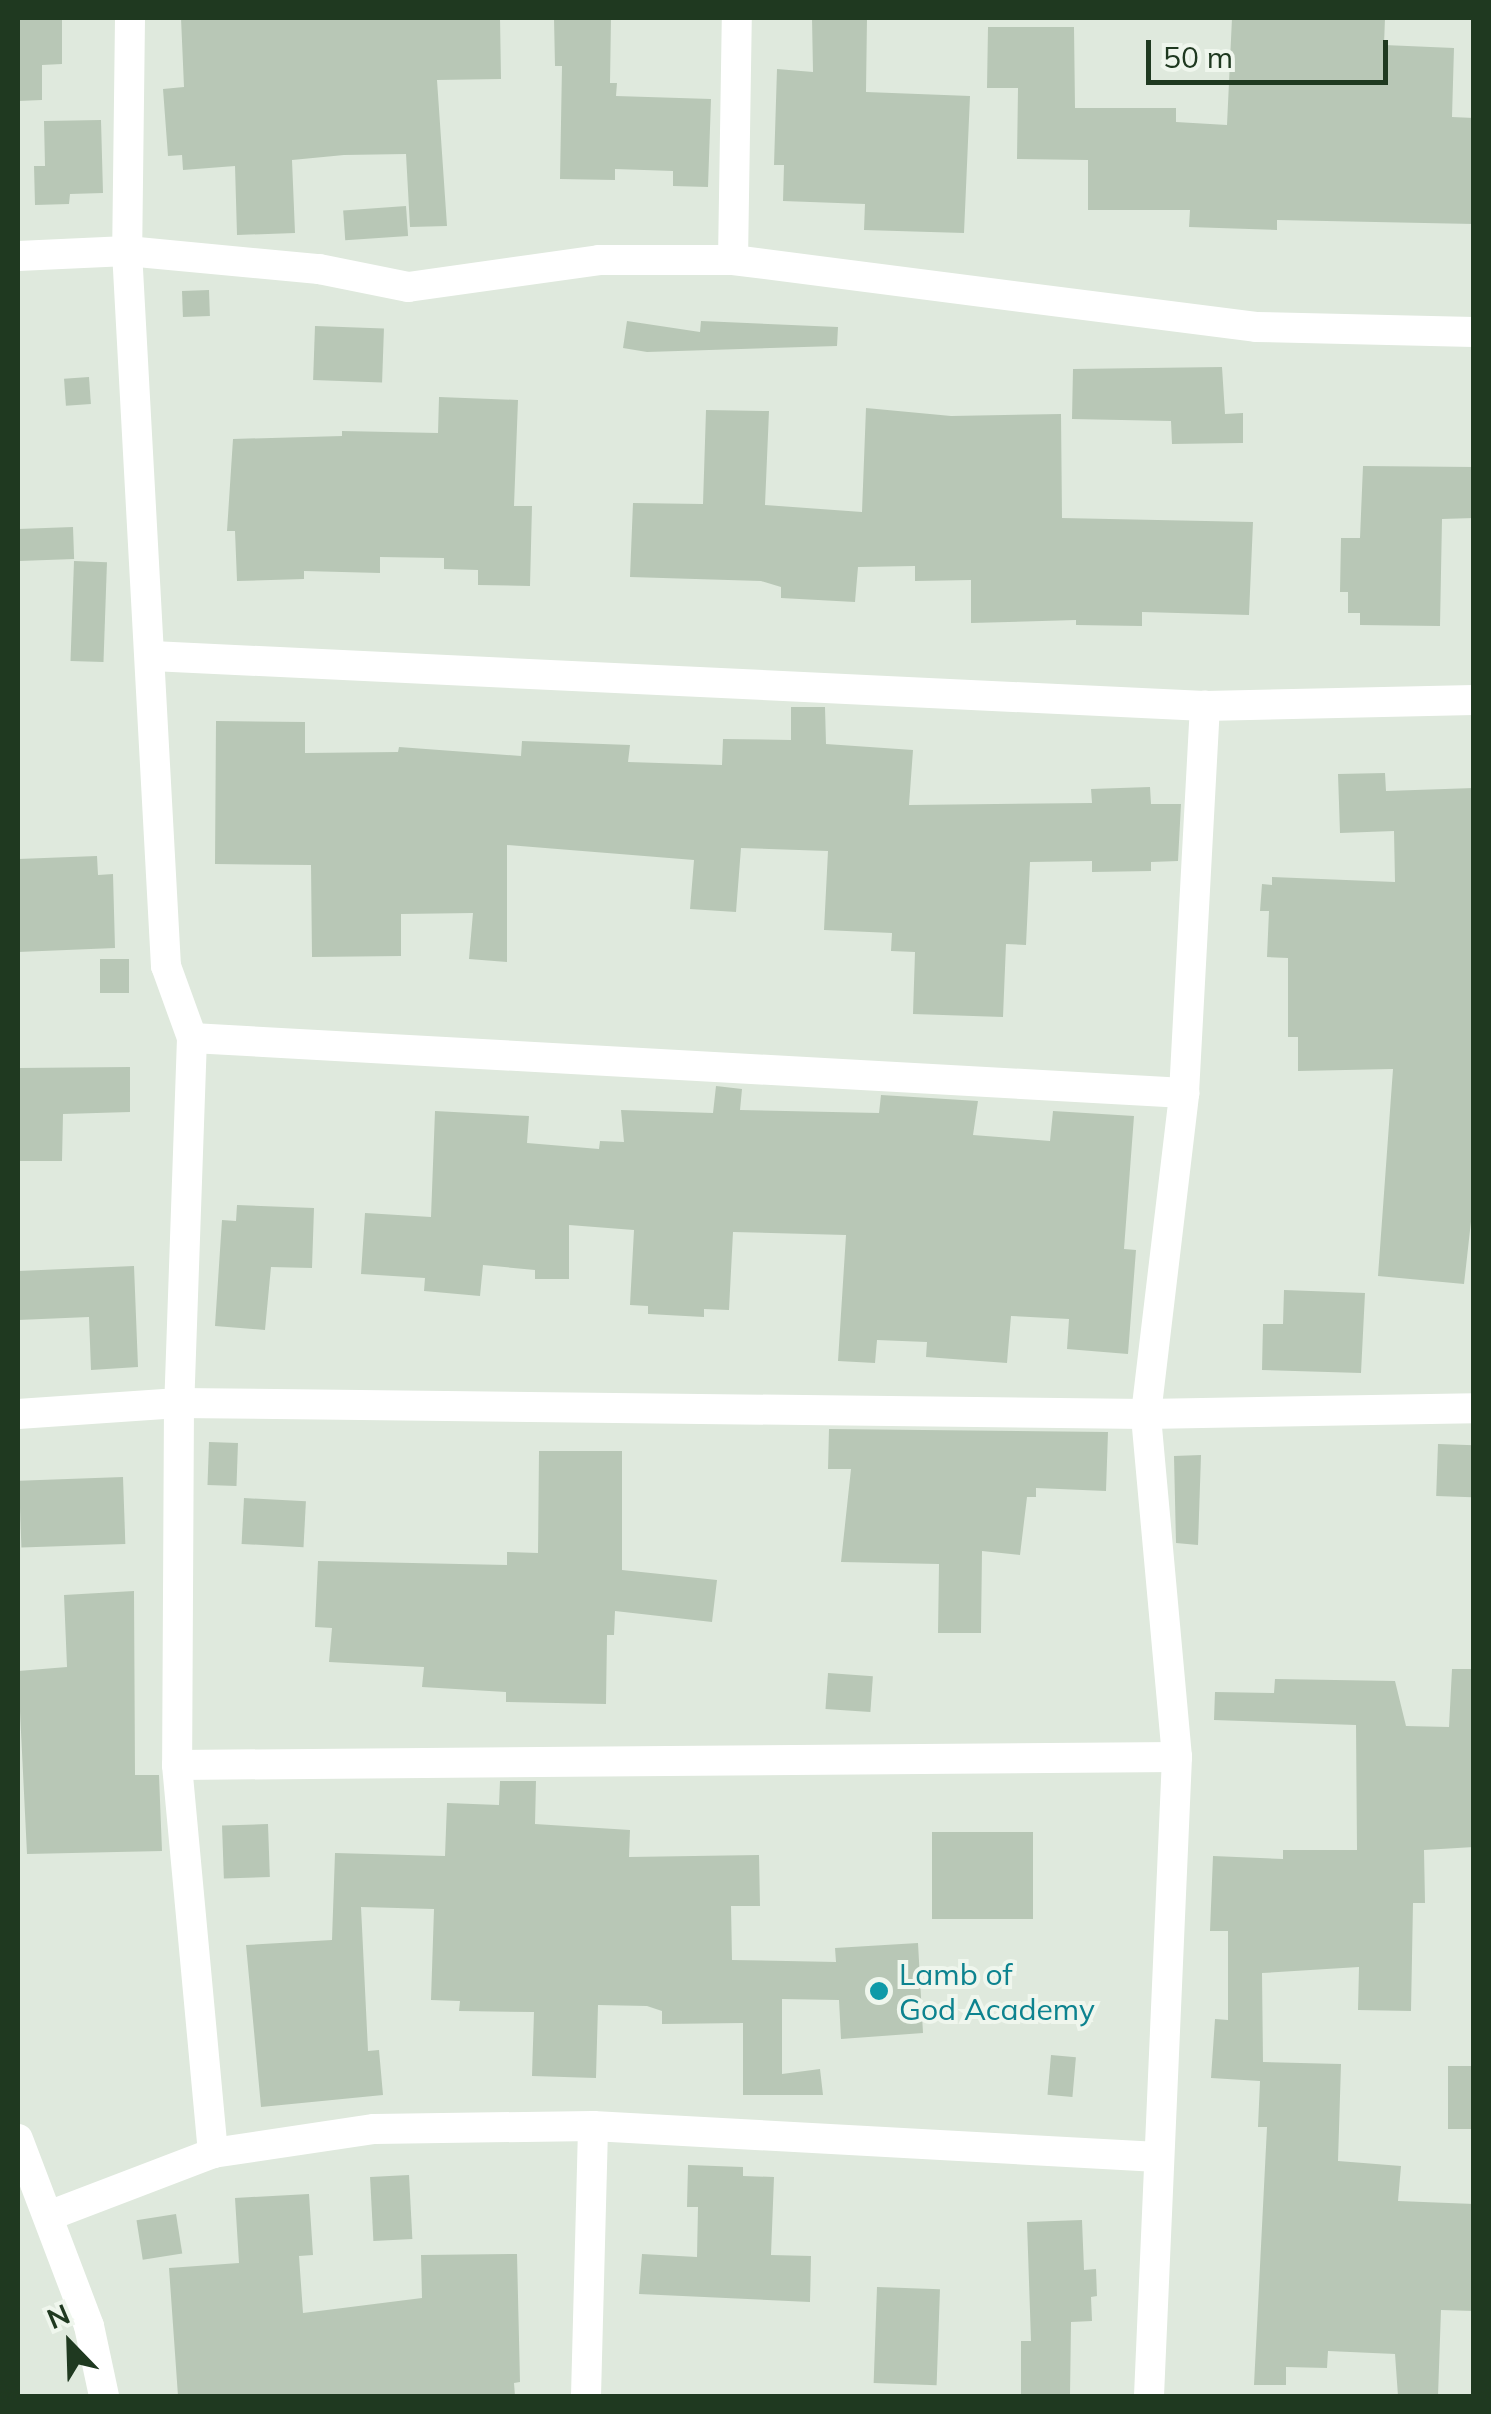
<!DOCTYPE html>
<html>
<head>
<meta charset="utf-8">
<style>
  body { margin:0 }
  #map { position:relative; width:1491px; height:2414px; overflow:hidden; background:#dfe9dd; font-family:Mulish,sans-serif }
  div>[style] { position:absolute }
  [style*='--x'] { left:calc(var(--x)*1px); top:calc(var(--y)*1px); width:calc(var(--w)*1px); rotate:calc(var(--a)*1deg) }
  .building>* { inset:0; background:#b8c7b6; transform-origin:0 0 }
  .minor>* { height:30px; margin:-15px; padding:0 15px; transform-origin:15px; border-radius:15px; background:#fff }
  .dots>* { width:28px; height:28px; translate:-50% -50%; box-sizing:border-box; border:5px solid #eff6ed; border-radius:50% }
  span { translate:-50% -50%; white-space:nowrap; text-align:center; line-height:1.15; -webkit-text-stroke:8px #eff6ed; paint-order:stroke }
  .culture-label { font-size:30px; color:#0d838f }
  .left { translate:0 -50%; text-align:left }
  .frame { position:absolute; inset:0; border:20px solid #1f3920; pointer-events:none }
  .north { position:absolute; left:20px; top:2294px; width:100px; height:100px; -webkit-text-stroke:8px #eff6ed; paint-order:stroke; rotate:337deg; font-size:28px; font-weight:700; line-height:40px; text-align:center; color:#1f3920 }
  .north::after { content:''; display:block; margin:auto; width:35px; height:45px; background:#1f3920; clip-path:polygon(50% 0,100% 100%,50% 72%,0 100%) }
  .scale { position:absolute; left:1146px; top:40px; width:242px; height:45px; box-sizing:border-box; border:5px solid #1f3920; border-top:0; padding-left:12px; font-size:30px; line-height:35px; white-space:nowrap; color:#1f3920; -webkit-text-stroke:8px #eff6ed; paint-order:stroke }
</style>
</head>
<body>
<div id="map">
  <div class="building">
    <i style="clip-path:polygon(18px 18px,62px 20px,62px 64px,42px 65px,42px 100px,18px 101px)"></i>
    <i style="clip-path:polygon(181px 18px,500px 18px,501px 79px,437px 80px,447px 226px,410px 227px,406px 154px,344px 155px,292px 160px,295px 233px,237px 235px,235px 166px,183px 170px,182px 155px,168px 156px,163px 89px,184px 87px)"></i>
    <i style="clip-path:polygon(554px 18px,611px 18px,610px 83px,617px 83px,616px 96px,711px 99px,708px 187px,673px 186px,673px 171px,615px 169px,615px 180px,560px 179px,562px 66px,555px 66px)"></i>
    <i style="clip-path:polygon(812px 18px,867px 18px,866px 92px,970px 96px,964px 233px,864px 230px,865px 204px,783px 201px,784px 165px,774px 165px,777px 69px,813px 72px)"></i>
    <i style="clip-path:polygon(1232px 18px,1385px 18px,1384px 45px,1454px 48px,1452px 117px,1474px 118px,1474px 224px,1277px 220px,1277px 230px,1189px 227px,1190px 210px,1088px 210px,1088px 160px,1017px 159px,1018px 88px,987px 88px,988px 27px,1074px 27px,1075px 108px,1176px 108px,1176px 122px,1227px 125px)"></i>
    <i style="clip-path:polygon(101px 120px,103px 193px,70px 194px,69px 204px,35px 205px,34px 166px,45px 166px,44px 121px)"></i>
    <i style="left:406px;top:206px;width:30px;height:63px;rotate:86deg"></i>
    <i style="left:209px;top:290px;width:26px;height:27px;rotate:88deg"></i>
    <i style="clip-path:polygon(627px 321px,700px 332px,701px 321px,838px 327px,837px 346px,647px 352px,623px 348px)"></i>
    <i style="left:315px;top:326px;width:69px;height:54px;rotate:2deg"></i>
    <i style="clip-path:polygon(1222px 367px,1225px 414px,1243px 413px,1243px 443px,1172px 444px,1171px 421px,1072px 419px,1073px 369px)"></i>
    <i style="left:89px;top:377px;width:27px;height:25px;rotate:86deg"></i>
    <i style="clip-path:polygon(439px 397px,518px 400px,514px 506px,532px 506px,530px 586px,478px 585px,478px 570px,444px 569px,444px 558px,380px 557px,380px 573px,304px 571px,304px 579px,237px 581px,235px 531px,227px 531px,233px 439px,342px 436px,342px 431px,438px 433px)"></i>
    <i style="clip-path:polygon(866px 408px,951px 416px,1061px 414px,1062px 518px,1253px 522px,1249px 615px,1142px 612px,1142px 626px,1076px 625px,1076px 620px,971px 623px,971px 580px,915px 581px,915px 566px,858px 567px,855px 602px,781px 598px,781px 587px,761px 581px,630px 577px,633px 503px,703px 504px,706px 410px,769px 411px,765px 505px,862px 512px)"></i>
    <i style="clip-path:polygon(1363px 466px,1474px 467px,1474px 518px,1442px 519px,1440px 626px,1360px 625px,1360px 613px,1348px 613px,1348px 592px,1340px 592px,1341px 538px,1360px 538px)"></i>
    <i style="left:73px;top:527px;width:32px;height:55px;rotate:88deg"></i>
    <i style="left:74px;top:561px;width:33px;height:100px;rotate:2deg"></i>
    <i style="clip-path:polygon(791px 707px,825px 707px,826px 744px,913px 750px,909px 805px,1092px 803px,1091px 789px,1150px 787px,1151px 804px,1181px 804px,1178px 861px,1151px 862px,1151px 871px,1092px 872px,1092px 861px,1030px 862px,1026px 945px,1006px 944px,1003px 1017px,913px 1014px,915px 952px,891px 951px,892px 933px,824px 930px,828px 851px,741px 848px,736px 912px,690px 909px,694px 860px,507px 845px,507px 962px,469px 959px,473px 913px,401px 914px,401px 956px,312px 957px,311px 865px,215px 864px,216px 721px,305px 722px,305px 753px,398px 752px,399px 747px,521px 756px,522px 741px,630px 745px,628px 762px,722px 765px,723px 739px,791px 740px)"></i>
    <i style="clip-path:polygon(1385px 773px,1386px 791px,1474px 788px,1474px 1195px,1464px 1284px,1378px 1276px,1393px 1069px,1298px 1071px,1298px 1037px,1288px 1037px,1288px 958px,1267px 957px,1269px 911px,1260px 911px,1262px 884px,1272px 885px,1272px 877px,1395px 882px,1394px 831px,1340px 833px,1338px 774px)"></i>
    <i style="clip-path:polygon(97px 856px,98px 875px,113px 874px,115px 948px,18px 952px,18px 859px)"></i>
    <i style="left:100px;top:959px;width:29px;height:34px"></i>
    <i style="clip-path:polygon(130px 1067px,130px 1112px,63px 1114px,62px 1161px,18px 1161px,18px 1068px)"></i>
    <i style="clip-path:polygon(716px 1086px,742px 1089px,740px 1110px,879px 1113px,881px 1095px,978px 1101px,973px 1135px,1050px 1141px,1053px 1111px,1134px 1116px,1124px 1249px,1136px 1250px,1128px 1354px,1067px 1349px,1069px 1319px,1011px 1316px,1007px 1363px,926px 1357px,927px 1342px,877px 1340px,875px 1363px,838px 1361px,846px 1235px,733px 1232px,729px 1310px,704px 1309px,704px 1317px,648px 1314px,648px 1306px,630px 1305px,634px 1230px,569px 1225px,569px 1279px,535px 1279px,535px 1270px,483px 1265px,480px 1296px,424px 1291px,425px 1278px,361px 1274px,365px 1213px,431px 1217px,435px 1111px,529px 1116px,527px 1143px,599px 1149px,600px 1141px,624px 1142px,621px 1110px,713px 1113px)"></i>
    <i style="clip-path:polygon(237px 1205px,314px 1208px,312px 1268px,271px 1267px,265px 1330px,215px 1326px,222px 1220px,236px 1221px)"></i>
    <i style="clip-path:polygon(134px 1266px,138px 1367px,91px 1370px,89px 1317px,18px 1320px,18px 1271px)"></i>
    <i style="clip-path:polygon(1284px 1290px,1365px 1293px,1361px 1373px,1262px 1370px,1263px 1324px,1283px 1324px)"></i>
    <i style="clip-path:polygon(829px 1429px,1108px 1432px,1106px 1491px,1036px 1488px,1036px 1497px,1027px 1497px,1020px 1555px,982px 1551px,981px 1633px,938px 1633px,939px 1564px,841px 1562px,851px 1469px,828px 1469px)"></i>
    <i style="left:209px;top:1442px;width:29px;height:43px;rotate:2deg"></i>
    <i style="left:1438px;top:1444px;width:36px;height:52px;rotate:2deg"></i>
    <i style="clip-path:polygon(539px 1451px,622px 1451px,622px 1570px,717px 1580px,712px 1622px,615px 1611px,614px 1635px,607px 1635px,606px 1704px,506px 1702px,506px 1692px,422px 1687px,424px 1667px,329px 1662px,332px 1628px,315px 1627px,318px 1561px,507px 1565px,507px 1552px,538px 1553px)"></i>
    <i style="clip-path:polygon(1201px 1455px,1198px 1545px,1176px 1543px,1174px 1456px)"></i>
    <i style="left:123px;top:1477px;width:67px;height:104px;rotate:88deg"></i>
    <i style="left:244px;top:1498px;width:62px;height:46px;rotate:3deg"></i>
    <i style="clip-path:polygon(134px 1591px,135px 1775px,159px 1775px,162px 1851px,27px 1854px,18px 1671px,67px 1667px,64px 1595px)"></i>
    <i style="clip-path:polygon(1452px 1669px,1474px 1669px,1474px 1847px,1424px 1850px,1425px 1903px,1413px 1903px,1411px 2011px,1358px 2010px,1359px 1967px,1262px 1973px,1263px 2062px,1341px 2064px,1338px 2161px,1401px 2166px,1398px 2201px,1474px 2204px,1474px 2311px,1441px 2310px,1438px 2396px,1398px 2396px,1395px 2354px,1328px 2351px,1327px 2368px,1286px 2367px,1286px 2385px,1254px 2385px,1267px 2127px,1258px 2127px,1260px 2081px,1211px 2078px,1215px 2019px,1228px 2020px,1228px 1931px,1210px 1931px,1213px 1856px,1283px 1859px,1283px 1850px,1357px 1850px,1356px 1725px,1214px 1720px,1215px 1692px,1274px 1693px,1275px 1679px,1395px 1681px,1406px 1726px,1449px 1727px)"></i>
    <i style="left:828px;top:1673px;width:45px;height:36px;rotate:4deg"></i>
    <i style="clip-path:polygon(500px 1781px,536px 1781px,535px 1824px,630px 1830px,629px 1857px,759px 1855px,760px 1906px,731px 1906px,732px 1960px,836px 1962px,835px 1948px,918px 1943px,923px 2033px,841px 2039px,839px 2000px,782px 1999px,782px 2074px,820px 2069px,823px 2095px,743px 2095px,743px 2023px,662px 2024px,662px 2011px,647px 2006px,598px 2005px,596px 2078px,532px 2076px,534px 2012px,459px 2011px,460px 2001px,431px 2000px,434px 1909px,361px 1907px,368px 2051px,379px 2050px,383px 2095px,261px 2107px,246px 1945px,332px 1940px,335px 1853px,445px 1856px,447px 1803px,499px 1805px)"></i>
    <i style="left:268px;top:1824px;width:53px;height:46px;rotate:88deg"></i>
    <i style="left:932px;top:1832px;width:101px;height:87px"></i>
    <i style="left:1051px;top:2055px;width:25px;height:40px;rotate:5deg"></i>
    <i style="left:1448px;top:2066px;width:26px;height:63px"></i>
    <i style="clip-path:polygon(688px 2165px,743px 2167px,743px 2176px,774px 2177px,771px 2255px,811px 2256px,810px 2302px,639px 2294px,642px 2254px,697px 2257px,698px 2207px,687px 2207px)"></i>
    <i style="left:409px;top:2175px;width:64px;height:39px;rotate:87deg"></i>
    <i style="clip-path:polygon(309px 2194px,313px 2255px,299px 2256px,303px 2313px,422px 2298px,421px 2255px,517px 2254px,520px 2382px,514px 2383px,515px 2396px,178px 2396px,169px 2268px,239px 2263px,235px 2198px)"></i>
    <i style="left:176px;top:2214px;width:40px;height:40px;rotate:81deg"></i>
    <i style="clip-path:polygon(1082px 2220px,1084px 2270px,1096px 2269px,1097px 2296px,1091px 2297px,1092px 2321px,1071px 2322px,1070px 2396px,1021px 2396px,1021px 2341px,1031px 2341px,1027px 2222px)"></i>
    <i style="left:877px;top:2287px;width:63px;height:96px;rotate:2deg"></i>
  </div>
  <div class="minor">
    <i style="--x:130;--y:18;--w:233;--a:90.7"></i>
    <i style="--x:127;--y:251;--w:716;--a:86.88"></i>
    <i style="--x:166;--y:966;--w:77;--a:70.1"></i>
    <i style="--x:192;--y:1038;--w:365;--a:92"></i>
    <i style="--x:179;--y:1403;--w:362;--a:90.3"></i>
    <i style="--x:177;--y:1765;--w:390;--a:84.7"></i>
    <i style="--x:18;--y:256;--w:109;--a:-2.6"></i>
    <i style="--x:127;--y:251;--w:193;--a:5.4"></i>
    <i style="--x:319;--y:269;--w:91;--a:11.4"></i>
    <i style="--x:408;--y:287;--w:193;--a:-8"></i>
    <i style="--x:599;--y:260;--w:134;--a:0"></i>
    <i style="--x:733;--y:260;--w:527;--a:7.3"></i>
    <i style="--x:1256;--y:327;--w:218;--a:1.3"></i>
    <i style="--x:733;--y:260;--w:242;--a:-89.1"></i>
    <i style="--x:152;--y:656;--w:1054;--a:2.72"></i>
    <i style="--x:1205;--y:706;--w:269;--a:-1.3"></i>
    <i style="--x:192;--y:1038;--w:994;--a:3.17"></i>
    <i style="--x:18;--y:1414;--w:161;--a:-3.9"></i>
    <i style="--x:179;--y:1403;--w:967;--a:0.65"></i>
    <i style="--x:1146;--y:1414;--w:328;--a:-1"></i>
    <i style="--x:177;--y:1765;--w:1000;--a:-0.46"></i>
    <i style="--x:18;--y:2139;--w:200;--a:69.2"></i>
    <i style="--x:89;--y:2326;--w:72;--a:77.9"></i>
    <i style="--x:51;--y:2215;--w:173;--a:-20.9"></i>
    <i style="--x:213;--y:2153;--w:163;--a:-8.5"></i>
    <i style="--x:374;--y:2129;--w:219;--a:-0.8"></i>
    <i style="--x:593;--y:2126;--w:566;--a:3.14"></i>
    <i style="--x:586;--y:2396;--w:270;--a:-88.5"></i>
    <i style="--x:1149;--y:2396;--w:640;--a:-87.49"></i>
    <i style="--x:1177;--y:1757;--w:344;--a:-95.2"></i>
    <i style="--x:1146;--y:1414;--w:323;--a:-83.2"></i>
    <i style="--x:1184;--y:1093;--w:388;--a:-86.9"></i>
  </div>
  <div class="dots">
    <i style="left:879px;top:1991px;background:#0f9aa8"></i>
  </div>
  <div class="culture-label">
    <span class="left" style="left:899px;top:1991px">Lamb of<br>God Academy</span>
  </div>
  <div class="frame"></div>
  <div class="north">N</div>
  <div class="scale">50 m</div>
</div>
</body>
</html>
